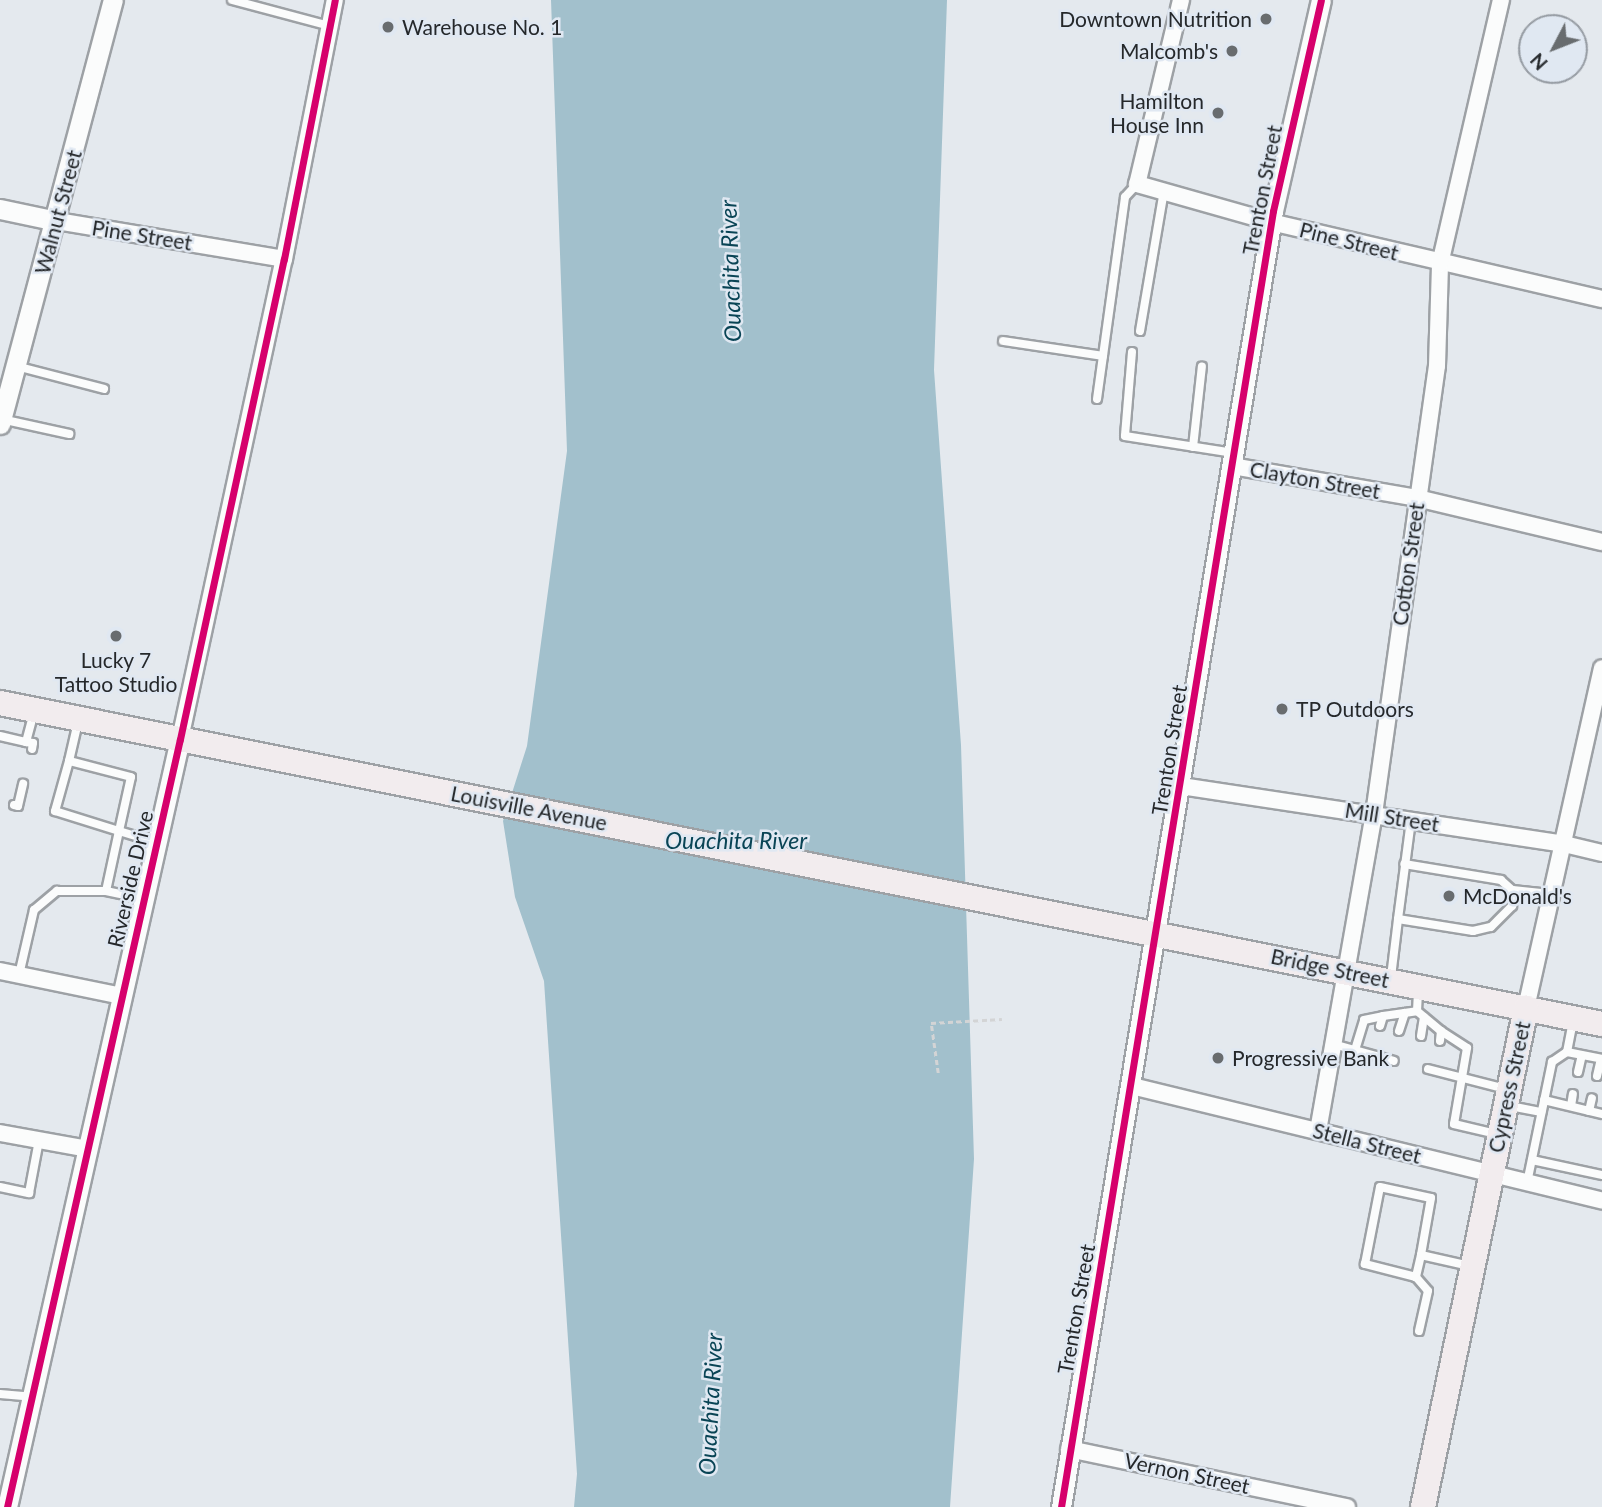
<!DOCTYPE html>
<html>
<head>
<meta charset="utf-8">
<style>
  body { margin:0 }
  #map { position:relative; width:1602px; height:1507px; overflow:hidden; background:#e4e9ee; font-family:Lato,sans-serif }
  div>[style] { position:absolute }
  [style*='--x'] { left:calc(var(--x)*1px); top:calc(var(--y)*1px); width:calc(var(--w)*1px); rotate:calc(var(--a)*1deg) }
  .water>* { inset:0; background:#a2c0cc }
  .path>* { height:2.5px; margin-top:-1.25px; transform-origin:0; background:repeating-linear-gradient(90deg,#d3d4d5 0 5px,transparent 0 8.5px) }
  .roads { filter:drop-shadow(2px 0 #9da1a5) drop-shadow(-2px 0 #9da1a5) drop-shadow(0 2px #9da1a5) drop-shadow(0 -2px #9da1a5) }
  .service>* { height:8px; margin:-4px; padding:0 4px; transform-origin:4px; border-radius:4px; background:#fbfcfc }
  .minor>* { height:16px; margin:-8px; padding:0 8px; transform-origin:8px; border-radius:8px; background:#fbfcfc }
  .tertiary>* { height:19px; margin:-9.5px; padding:0 9.5px; transform-origin:9.5px; border-radius:9.5px; background:#fbfcfc }
  .primary>* { height:24px; margin:-12px; padding:0 12px; transform-origin:12px; border-radius:12px; background:#f2ecee }
  .cycleway>* { height:7px; margin:-3.5px; padding:0 3.5px; transform-origin:3.5px; border-radius:3.5px; background:#d6006c }
  .dots>* { width:19px; height:19px; translate:-50% -50%; box-sizing:border-box; border:4px solid #e0e8f2; border-radius:50% }
  span { translate:-50% -50%; white-space:nowrap; text-align:center; line-height:1.15; -webkit-text-stroke:5px #e0e8f2; paint-order:stroke }
  .poi-label { font-size:21px; color:#25282b }
  .right { translate:-100% -50%; text-align:right }
  .left { translate:0 -50%; text-align:left }
  .street-label { font-size:21px; color:#25282b }
  .water-label { font-size:23px; color:#094455; font-style:italic }
  .north { position:absolute; left:1518px; top:14px; width:70px; height:70px; box-sizing:border-box; background:#e0e8f2; border:2px solid #959ba2; border-radius:50%; rotate:228deg; font-size:19px; font-weight:700; line-height:28px; text-align:center; color:#25282b }
  .north::after { content:''; display:block; margin:auto; width:24px; height:32px; background:#686c6f; clip-path:polygon(50% 0,100% 100%,50% 72%,0 100%) }
</style>
</head>
<body>
<div id="map">
  <div class="water">
    <i style="clip-path:polygon(551px 0,947px 0,934px 370px,961px 745px,974px 1159px,950px 1507px,574px 1507px,577px 1474px,544px 981px,515px 897px,503px 821px,527px 746px,567px 451px)"></i>
  </div>
  <div class="path">
    <i style="--x:938;--y:1073;--w:50;--a:-98"></i>
    <i style="--x:931;--y:1023;--w:71;--a:-3.2"></i>
  </div>
  <div class="roads">
    <div class="service">
      <i style="--x:232;--y:0;--w:101;--a:14.9"></i>
      <i style="--x:1140;--y:331;--w:142;--a:-80.3"></i>
      <i style="--x:1003;--y:341;--w:101;--a:8.5"></i>
      <i style="--x:1132;--y:352;--w:84;--a:94.8"></i>
      <i style="--x:1125;--y:436;--w:110;--a:8.9"></i>
      <i style="--x:16;--y:366;--w:91;--a:14.6"></i>
      <i style="--x:1097;--y:399;--w:204;--a:-82.1"></i>
      <i style="--x:1125;--y:197;--w:18;--a:-47"></i>
      <i style="--x:1;--y:419;--w:70;--a:12.4"></i>
      <i style="--x:1193;--y:447;--w:81;--a:-83.7"></i>
      <i style="--x:0;--y:736;--w:27;--a:13"></i>
      <i style="--x:26;--y:742;--w:30;--a:-75"></i>
      <i style="--x:26;--y:742;--w:7;--a:8"></i>
      <i style="--x:33;--y:743;--w:6;--a:99"></i>
      <i style="--x:69;--y:761;--w:39;--a:-77"></i>
      <i style="--x:14;--y:805;--w:4;--a:14"></i>
      <i style="--x:18;--y:806;--w:23;--a:-77"></i>
      <i style="--x:1512;--y:890;--w:37;--a:6"></i>
      <i style="--x:106;--y:891;--w:39;--a:12"></i>
      <i style="--x:1398;--y:919;--w:100;--a:-82.5"></i>
      <i style="--x:19;--y:975;--w:67;--a:-77"></i>
      <i style="--x:34;--y:910;--w:30;--a:-40"></i>
      <i style="--x:57;--y:891;--w:49;--a:0"></i>
      <i style="--x:106;--y:891;--w:61;--a:-77.8"></i>
      <i style="--x:119;--y:831;--w:55;--a:-77.5"></i>
      <i style="--x:131;--y:777;--w:64;--a:-165.5"></i>
      <i style="--x:69;--y:761;--w:52;--a:105.6"></i>
      <i style="--x:55;--y:811;--w:67;--a:17.4"></i>
      <i style="--x:119;--y:831;--w:39;--a:17"></i>
      <i style="--x:1391;--y:977;--w:58;--a:-83.1"></i>
      <i style="--x:1398;--y:919;--w:76;--a:9.1"></i>
      <i style="--x:1473;--y:931;--w:18;--a:-13"></i>
      <i style="--x:1491;--y:927;--w:30;--a:-45"></i>
      <i style="--x:1512;--y:906;--w:16;--a:-90"></i>
      <i style="--x:1512;--y:890;--w:15;--a:-138"></i>
      <i style="--x:1501;--y:880;--w:98;--a:-170.6"></i>
      <i style="--x:1418;--y:992;--w:19;--a:93"></i>
      <i style="--x:1417;--y:1011;--w:31;--a:40"></i>
      <i style="--x:1441;--y:1031;--w:10;--a:96"></i>
      <i style="--x:1380;--y:1026;--w:10;--a:-73"></i>
      <i style="--x:1383;--y:1016;--w:34;--a:-8"></i>
      <i style="--x:1399;--y:1031;--w:19;--a:-72"></i>
      <i style="--x:1441;--y:1031;--w:31;--a:33"></i>
      <i style="--x:1467;--y:1048;--w:77;--a:99.7"></i>
      <i style="--x:1454;--y:1124;--w:43;--a:13.4"></i>
      <i style="--x:1421;--y:1036;--w:19;--a:-81"></i>
      <i style="--x:1333;--y:1044;--w:63;--a:15.6"></i>
      <i style="--x:1355;--y:1050;--w:31;--a:-73"></i>
      <i style="--x:1364;--y:1020;--w:19;--a:-12"></i>
      <i style="--x:1567;--y:1052;--w:36;--a:11"></i>
      <i style="--x:1428;--y:1069;--w:81;--a:14.4"></i>
      <i style="--x:1578;--y:1072;--w:17;--a:-77"></i>
      <i style="--x:1597;--y:1076;--w:17;--a:-77"></i>
      <i style="--x:1544;--y:1100;--w:60;--a:13.6"></i>
      <i style="--x:1510;--y:1106;--w:32;--a:11"></i>
      <i style="--x:1571;--y:1106;--w:12;--a:-81"></i>
      <i style="--x:1589;--y:1111;--w:13;--a:-77"></i>
      <i style="--x:1532;--y:1160;--w:72;--a:12.1"></i>
      <i style="--x:1527;--y:1183;--w:124;--a:-78.3"></i>
      <i style="--x:1552;--y:1062;--w:18;--a:-34"></i>
      <i style="--x:1567;--y:1052;--w:31;--a:-79"></i>
      <i style="--x:0;--y:1187;--w:30;--a:12"></i>
      <i style="--x:29;--y:1193;--w:54;--a:-79.3"></i>
      <i style="--x:1421;--y:1255;--w:23;--a:103"></i>
      <i style="--x:1416;--y:1277;--w:53;--a:-165.7"></i>
      <i style="--x:1365;--y:1264;--w:78;--a:-79"></i>
      <i style="--x:1380;--y:1187;--w:52;--a:12.2"></i>
      <i style="--x:1431;--y:1198;--w:58;--a:100"></i>
      <i style="--x:1421;--y:1255;--w:50;--a:12.7"></i>
      <i style="--x:1416;--y:1277;--w:18;--a:49"></i>
      <i style="--x:1428;--y:1291;--w:41;--a:102.7"></i>
      <i style="--x:0;--y:1394;--w:32;--a:5"></i>
    </div>
    <div class="minor">
      <i style="--x:1181;--y:0;--w:189;--a:103.4"></i>
      <i style="--x:1137;--y:184;--w:139;--a:15.8"></i>
      <i style="--x:1271;--y:222;--w:340;--a:13.1"></i>
      <i style="--x:57;--y:221;--w:230;--a:9.5"></i>
      <i style="--x:1232;--y:466;--w:188;--a:9.8"></i>
      <i style="--x:1417;--y:498;--w:190;--a:13.4"></i>
      <i style="--x:180;--y:739;--w:491;--a:-77.8"></i>
      <i style="--x:284;--y:259;--w:264;--a:-78.9"></i>
      <i style="--x:1181;--y:786;--w:383;--a:8.6"></i>
      <i style="--x:1560;--y:843;--w:43;--a:13.4"></i>
      <i style="--x:0;--y:971;--w:125;--a:11.6"></i>
      <i style="--x:1526;--y:1008;--w:348;--a:-77.4"></i>
      <i style="--x:1132;--y:1086;--w:484;--a:13.7"></i>
      <i style="--x:1318;--y:1131;--w:322;--a:-80"></i>
      <i style="--x:1374;--y:814;--w:452;--a:-82"></i>
      <i style="--x:1437;--y:366;--w:102;--a:-88.3"></i>
      <i style="--x:1440;--y:264;--w:271;--a:-77"></i>
      <i style="--x:0;--y:1133;--w:89;--a:10.3"></i>
      <i style="--x:1069;--y:1449;--w:284;--a:11.8"></i>
    </div>
    <div class="tertiary">
      <i style="--x:0;--y:209;--w:58;--a:11.9"></i>
      <i style="--x:0;--y:424;--w:439;--a:-75.1"></i>
      <i style="--x:7;--y:1507;--w:787;--a:-77.31"></i>
      <i style="--x:1061;--y:1507;--w:1313;--a:-80.71"></i>
      <i style="--x:1273;--y:211;--w:216;--a:-77.2"></i>
    </div>
    <div class="primary">
      <i style="--x:0;--y:703;--w:1634;--a:11.33"></i>
      <i style="--x:1423;--y:1507;--w:510;--a:-78.34"></i>
    </div>
  </div>
  <div class="cycleway">
    <i style="--x:7;--y:1507;--w:787;--a:-77.31"></i>
    <i style="--x:180;--y:739;--w:491;--a:-77.8"></i>
    <i style="--x:284;--y:259;--w:264;--a:-78.9"></i>
    <i style="--x:1061;--y:1507;--w:1313;--a:-80.71"></i>
    <i style="--x:1273;--y:211;--w:216;--a:-77.2"></i>
  </div>
  <div class="dots">
    <i style="left:1266px;top:19px;background:#686c6f"></i>
    <i style="left:388px;top:27px;background:#686c6f"></i>
    <i style="left:1232px;top:51px;background:#686c6f"></i>
    <i style="left:1218px;top:113px;background:#686c6f"></i>
    <i style="left:116px;top:636px;background:#686c6f"></i>
    <i style="left:1282px;top:709px;background:#686c6f"></i>
    <i style="left:1449px;top:896px;background:#686c6f"></i>
    <i style="left:1218px;top:1058px;background:#686c6f"></i>
  </div>
  <div class="poi-label">
    <span class="right" style="left:1252px;top:19px">Downtown Nutrition</span>
    <span class="left" style="left:402px;top:27px">Warehouse No. 1</span>
    <span class="right" style="left:1218px;top:51px">Malcomb's</span>
    <span class="right" style="left:1204px;top:113px">Hamilton<br>House Inn</span>
    <span style="left:116px;top:672px">Lucky 7<br>Tattoo Studio</span>
    <span class="left" style="left:1296px;top:709px">TP Outdoors</span>
    <span class="left" style="left:1463px;top:896px">McDonald's</span>
    <span class="left" style="left:1232px;top:1058px">Progressive Bank</span>
  </div>
  <div class="street-label">
    <span style="left:1262px;top:190px;rotate:-79deg">Trenton Street</span>
    <span style="left:58px;top:212px;rotate:-75deg">Walnut Street</span>
    <span style="left:142px;top:235px;rotate:9deg">Pine Street</span>
    <span style="left:1349px;top:241px;rotate:14deg">Pine Street</span>
    <span style="left:1315px;top:480px;rotate:10deg">Clayton Street</span>
    <span style="left:1408px;top:564px;rotate:-82deg">Cotton Street</span>
    <span style="left:1169px;top:750px;rotate:-81deg">Trenton Street</span>
    <span style="left:529px;top:808px;rotate:11deg">Louisville Avenue</span>
    <span style="left:1392px;top:817px;rotate:9deg">Mill Street</span>
    <span style="left:130px;top:879px;rotate:-77deg">Riverside Drive</span>
    <span style="left:1330px;top:968px;rotate:12deg">Bridge Street</span>
    <span style="left:1509px;top:1087px;rotate:-78deg">Cypress Street</span>
    <span style="left:1367px;top:1143px;rotate:14deg">Stella Street</span>
    <span style="left:1076px;top:1309px;rotate:-80deg">Trenton Street</span>
    <span style="left:1187px;top:1473px;rotate:12deg">Vernon Street</span>
  </div>
  <div class="water-label">
    <span style="left:730px;top:271px;rotate:-92deg">Ouachita River</span>
    <span style="left:736px;top:840px">Ouachita River</span>
    <span style="left:710px;top:1404px;rotate:-87deg">Ouachita River</span>
  </div>
  <div class="north">N</div>
</div>
</body>
</html>
